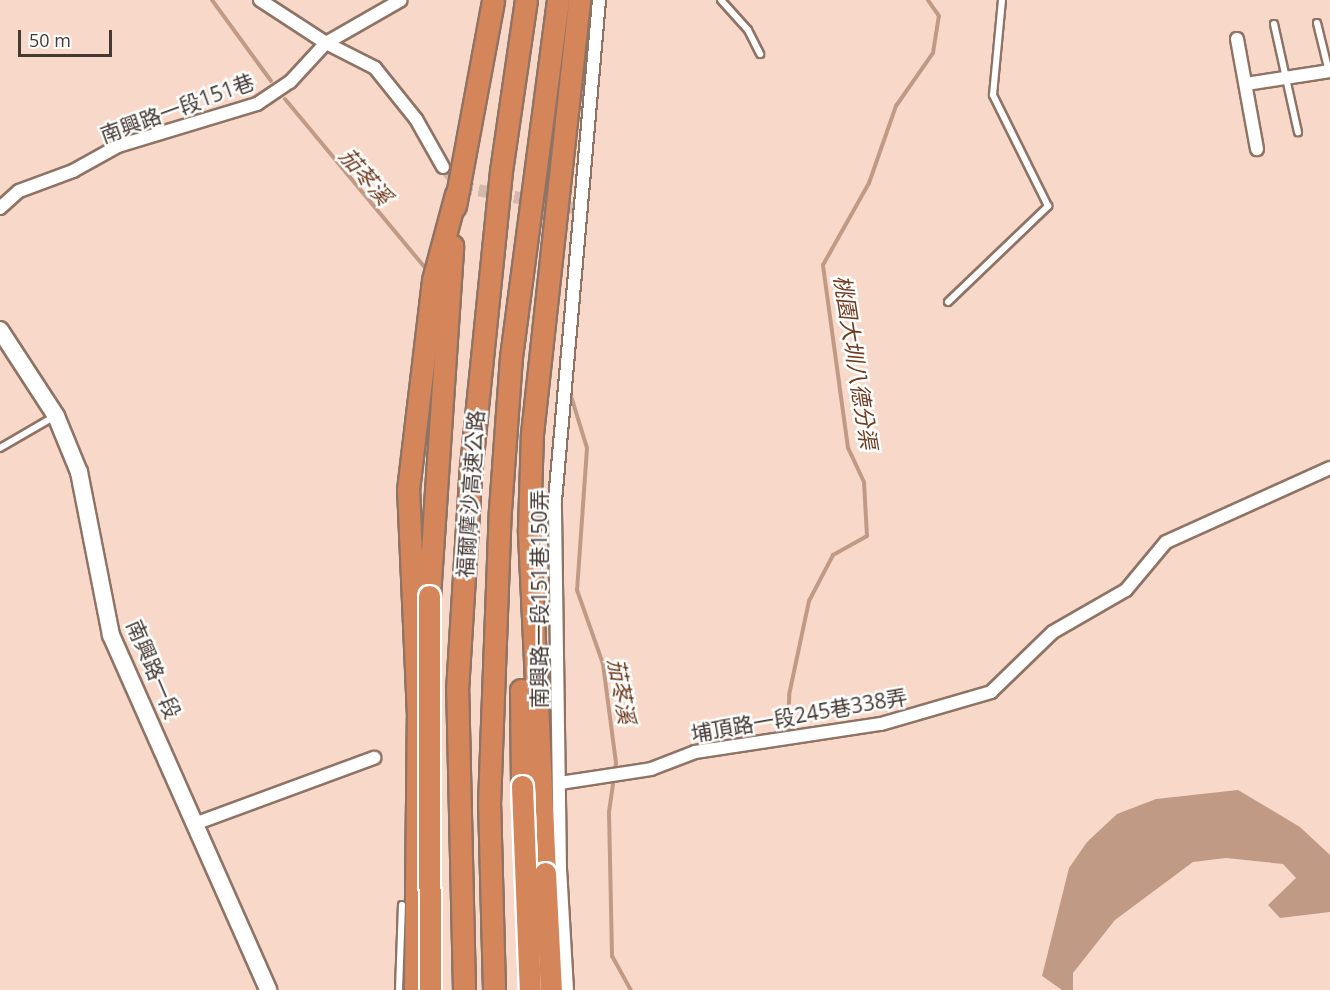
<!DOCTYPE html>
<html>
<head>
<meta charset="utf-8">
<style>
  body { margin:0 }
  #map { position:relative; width:1330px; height:990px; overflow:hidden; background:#f8d9c9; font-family:"Open Sans","Noto Sans TC",sans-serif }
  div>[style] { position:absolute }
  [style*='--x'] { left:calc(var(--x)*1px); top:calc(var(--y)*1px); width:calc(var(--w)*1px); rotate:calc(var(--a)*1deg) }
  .water>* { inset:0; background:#c19a86 }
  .stream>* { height:4px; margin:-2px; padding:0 2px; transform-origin:2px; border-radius:2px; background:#c19a86 }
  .street-tunnel>* { height:12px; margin-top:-6px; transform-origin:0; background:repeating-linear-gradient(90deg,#d4b9ab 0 12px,transparent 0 18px) }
  .roads { filter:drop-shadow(2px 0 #8f7365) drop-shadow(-2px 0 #8f7365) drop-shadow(0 2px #8f7365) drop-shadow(0 -2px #8f7365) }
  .lane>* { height:6px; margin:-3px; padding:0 3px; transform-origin:3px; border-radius:3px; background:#fff }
  .street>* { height:12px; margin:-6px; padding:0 6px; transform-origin:6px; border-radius:6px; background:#fff }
  .secondary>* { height:16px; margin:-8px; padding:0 8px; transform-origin:8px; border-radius:8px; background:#fff }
  .highway>* { height:21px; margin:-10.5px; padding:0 10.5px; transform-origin:10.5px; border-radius:10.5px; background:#d5855a }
  .bridges { filter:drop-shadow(2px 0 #fff) drop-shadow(-2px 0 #fff) drop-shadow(0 2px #fff) drop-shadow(0 -2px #fff) }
  .highway-bridge>* { height:21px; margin:-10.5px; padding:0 10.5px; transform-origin:10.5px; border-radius:10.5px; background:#d5855a }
  span { translate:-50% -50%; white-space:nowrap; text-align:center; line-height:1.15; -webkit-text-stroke:5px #fff; paint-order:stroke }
  .street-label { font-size:21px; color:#453933 }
  .water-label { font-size:22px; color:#6f3a1d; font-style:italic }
  .scale { position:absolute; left:18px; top:30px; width:94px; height:27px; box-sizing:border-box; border:3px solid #453933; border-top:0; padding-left:8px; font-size:18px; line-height:21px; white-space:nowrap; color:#453933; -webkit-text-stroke:4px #fff; paint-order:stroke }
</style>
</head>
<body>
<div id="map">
  <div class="water">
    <i style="clip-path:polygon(1238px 790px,1300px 827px,1330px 855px,1330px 912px,1280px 918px,1268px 905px,1296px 878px,1283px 864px,1226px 858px,1193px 862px,1115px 920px,1073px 973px,1073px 990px,1062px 990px,1042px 976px,1069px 868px,1087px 842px,1117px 814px,1156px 799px)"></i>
  </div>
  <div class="stream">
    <i style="--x:212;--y:0;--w:100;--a:53.9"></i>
    <i style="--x:285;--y:99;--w:222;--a:50.3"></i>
    <i style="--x:571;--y:396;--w:54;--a:72.9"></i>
    <i style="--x:587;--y:448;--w:142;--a:94"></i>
    <i style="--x:577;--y:590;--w:78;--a:70.6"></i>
    <i style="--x:603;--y:664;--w:100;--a:82.5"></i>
    <i style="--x:616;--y:763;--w:49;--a:98.1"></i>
    <i style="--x:609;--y:812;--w:144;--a:88.8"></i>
    <i style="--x:612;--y:956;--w:39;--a:61"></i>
    <i style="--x:788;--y:732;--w:37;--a:-88"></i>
    <i style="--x:789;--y:695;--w:96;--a:-78"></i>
    <i style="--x:809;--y:601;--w:52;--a:-62.4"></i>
    <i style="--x:833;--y:555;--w:39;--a:-29"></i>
    <i style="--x:867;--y:536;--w:54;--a:-93.2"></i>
    <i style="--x:864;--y:482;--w:38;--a:-115"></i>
    <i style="--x:848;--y:448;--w:185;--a:-97.8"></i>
    <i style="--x:823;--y:265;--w:94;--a:-60.7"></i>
    <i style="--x:869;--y:183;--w:82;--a:-70.7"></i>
    <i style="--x:896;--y:106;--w:65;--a:-55.1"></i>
    <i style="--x:933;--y:53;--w:37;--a:-81"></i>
    <i style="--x:939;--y:16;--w:19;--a:-125"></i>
  </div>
  <div class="street-tunnel">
    <i style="--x:443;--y:167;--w:27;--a:48"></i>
    <i style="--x:461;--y:187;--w:120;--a:10.6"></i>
  </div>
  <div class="roads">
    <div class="lane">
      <i style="--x:721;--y:0;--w:40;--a:48"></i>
      <i style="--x:748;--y:30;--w:27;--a:63"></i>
      <i style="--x:1317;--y:23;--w:50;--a:76.2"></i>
      <i style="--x:1274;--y:24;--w:111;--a:77.5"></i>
      <i style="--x:948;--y:302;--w:139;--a:-43.8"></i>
      <i style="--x:1048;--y:206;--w:124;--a:-116.4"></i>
      <i style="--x:993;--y:95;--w:95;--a:-84.6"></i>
      <i style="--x:0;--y:448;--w:64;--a:-30.2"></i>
      <i style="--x:399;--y:990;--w:85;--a:-88"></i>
    </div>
    <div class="street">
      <i style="--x:260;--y:0;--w:79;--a:33.1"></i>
      <i style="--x:326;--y:43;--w:86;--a:-29.8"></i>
      <i style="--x:1237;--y:39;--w:112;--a:79.7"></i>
      <i style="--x:1246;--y:84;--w:85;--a:-8.8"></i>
      <i style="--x:0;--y:208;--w:25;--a:-42"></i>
      <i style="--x:19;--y:191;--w:58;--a:-20.3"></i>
      <i style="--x:73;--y:171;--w:51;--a:-29.1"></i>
      <i style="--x:118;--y:146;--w:145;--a:-16.8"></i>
      <i style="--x:257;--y:104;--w:40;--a:-34"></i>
      <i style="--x:290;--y:82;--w:53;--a:-47.3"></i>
      <i style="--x:326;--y:43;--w:55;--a:27"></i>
      <i style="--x:375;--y:68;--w:65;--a:51.2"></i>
      <i style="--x:416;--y:119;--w:55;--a:60.6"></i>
      <i style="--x:560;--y:783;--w:92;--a:-8.7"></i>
      <i style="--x:651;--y:769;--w:47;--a:-21.1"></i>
      <i style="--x:695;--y:752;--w:188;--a:-8.6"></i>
      <i style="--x:881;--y:724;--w:115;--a:-16.2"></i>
      <i style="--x:991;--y:692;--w:86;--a:-44.1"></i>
      <i style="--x:1053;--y:632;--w:84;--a:-29.9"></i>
      <i style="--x:1126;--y:590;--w:62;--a:-50.2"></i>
      <i style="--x:1166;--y:542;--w:180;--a:-24.3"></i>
      <i style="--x:197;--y:823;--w:189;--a:-20.2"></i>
      <i style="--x:567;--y:990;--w:120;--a:-93.3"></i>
      <i style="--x:560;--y:870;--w:369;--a:-90.8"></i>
      <i style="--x:555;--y:501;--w:503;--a:-84.98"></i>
    </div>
    <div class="secondary">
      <i style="--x:0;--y:330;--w:103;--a:56.9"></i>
      <i style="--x:56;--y:416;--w:61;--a:67.7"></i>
      <i style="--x:79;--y:472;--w:166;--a:78.9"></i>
      <i style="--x:111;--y:635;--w:388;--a:66.1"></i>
    </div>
    <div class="highway">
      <i style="--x:455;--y:206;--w:209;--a:-79.5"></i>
      <i style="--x:429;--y:596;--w:351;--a:-86.2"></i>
      <i style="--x:521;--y:690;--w:96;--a:89.4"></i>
      <i style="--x:545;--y:873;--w:345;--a:-92.7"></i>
      <i style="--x:529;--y:528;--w:94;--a:-88.2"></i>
      <i style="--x:532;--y:434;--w:437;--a:-83.8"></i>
      <i style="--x:415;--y:990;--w:274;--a:-89.4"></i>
      <i style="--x:418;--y:716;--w:226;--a:-92.5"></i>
      <i style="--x:408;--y:490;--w:211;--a:-83.2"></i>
      <i style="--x:433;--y:280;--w:89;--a:-75"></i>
      <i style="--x:464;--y:990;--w:299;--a:-91.3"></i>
      <i style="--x:457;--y:691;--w:215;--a:-86.5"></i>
      <i style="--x:470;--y:476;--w:307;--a:-84.2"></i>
      <i style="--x:501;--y:171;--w:173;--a:-81.7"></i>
      <i style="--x:494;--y:990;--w:185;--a:-91.5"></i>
      <i style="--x:489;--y:805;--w:295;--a:-87.9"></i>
      <i style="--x:500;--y:510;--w:153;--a:-85.9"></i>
      <i style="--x:511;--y:357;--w:360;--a:-82.5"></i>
    </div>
  </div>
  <div class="bridges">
    <div class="highway-bridge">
      <i style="--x:429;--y:596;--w:394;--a:89.9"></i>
      <i style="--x:522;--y:786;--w:204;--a:87.8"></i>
      <i style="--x:545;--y:873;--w:117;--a:87.1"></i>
    </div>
  </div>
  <div class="street-label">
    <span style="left:177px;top:108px;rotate:-20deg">南興路一段151巷</span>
    <span style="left:470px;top:494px;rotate:-86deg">福爾摩沙高速公路</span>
    <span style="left:539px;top:599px;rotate:-90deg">南興路一段151巷150弄</span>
    <span style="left:154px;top:669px;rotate:67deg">南興路一段</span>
    <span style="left:799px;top:715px;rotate:-10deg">埔頂路一段245巷338弄</span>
  </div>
  <div class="water-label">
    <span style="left:366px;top:176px;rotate:49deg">茄苳溪</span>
    <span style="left:856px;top:362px;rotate:81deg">桃園大圳八德分渠</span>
    <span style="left:622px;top:691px;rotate:80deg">茄苳溪</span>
  </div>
  <div class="scale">50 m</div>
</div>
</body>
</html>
